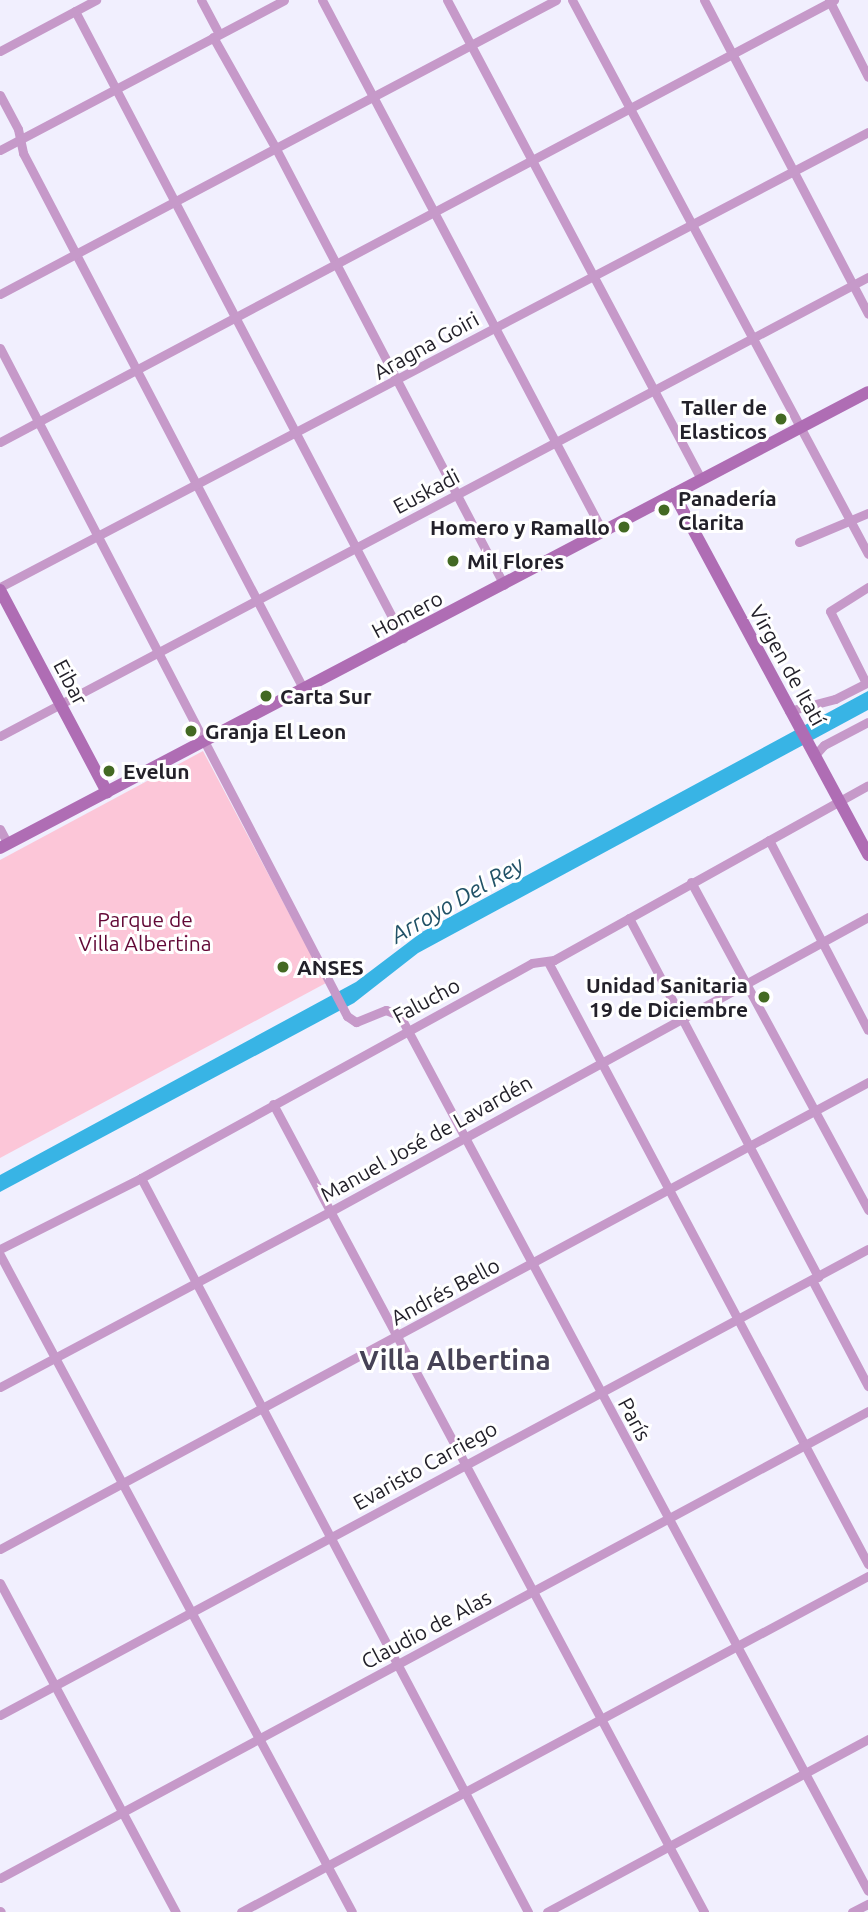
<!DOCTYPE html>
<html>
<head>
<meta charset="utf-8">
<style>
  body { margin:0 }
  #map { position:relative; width:868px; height:1912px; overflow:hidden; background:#f1effe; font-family:Ubuntu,sans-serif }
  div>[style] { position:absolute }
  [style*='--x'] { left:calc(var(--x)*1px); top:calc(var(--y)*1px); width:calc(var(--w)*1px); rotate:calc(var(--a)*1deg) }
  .green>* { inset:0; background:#fcc6d8 }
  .water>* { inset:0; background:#38b4e5 }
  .street>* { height:9px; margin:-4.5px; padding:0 4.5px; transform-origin:4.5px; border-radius:4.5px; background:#c699c9 }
  .secondary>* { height:12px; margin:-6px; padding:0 6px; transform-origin:6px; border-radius:6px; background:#af6db4 }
  .dots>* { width:19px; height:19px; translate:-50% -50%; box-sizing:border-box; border:4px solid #fff; border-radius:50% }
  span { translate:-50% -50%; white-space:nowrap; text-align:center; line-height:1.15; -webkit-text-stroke:6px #fff; paint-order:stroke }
  .street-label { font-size:21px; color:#23212a }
  .poi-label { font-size:21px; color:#23212a; font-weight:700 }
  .right { translate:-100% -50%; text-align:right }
  .left { translate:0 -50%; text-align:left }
  .park-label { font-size:21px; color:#610836 }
  .water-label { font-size:23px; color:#215267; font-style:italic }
  .district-label { font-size:28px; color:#464256; font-weight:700 }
</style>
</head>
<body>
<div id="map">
  <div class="green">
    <i style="clip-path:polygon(203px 751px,326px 983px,0 1158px,0 860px)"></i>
  </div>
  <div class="water">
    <i style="clip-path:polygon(868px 691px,868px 710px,418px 953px,354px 1003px,0 1192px,0 1175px,356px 982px,422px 932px)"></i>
  </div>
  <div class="street">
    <i style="--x:201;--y:0;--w:38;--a:62"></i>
    <i style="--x:322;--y:0;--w:602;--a:62.16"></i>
    <i style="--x:447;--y:0;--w:542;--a:62.06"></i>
    <i style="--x:572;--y:0;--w:628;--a:61.88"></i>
    <i style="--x:704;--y:0;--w:354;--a:62.4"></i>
    <i style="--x:829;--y:0;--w:86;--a:63.1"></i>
    <i style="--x:75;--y:11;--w:708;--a:62.38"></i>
    <i style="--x:213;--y:37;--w:126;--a:60.6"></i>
    <i style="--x:275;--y:147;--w:494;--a:62.4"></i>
    <i style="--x:0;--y:51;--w:109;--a:-28"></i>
    <i style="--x:0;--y:95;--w:38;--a:62"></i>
    <i style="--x:18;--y:129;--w:25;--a:78"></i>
    <i style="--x:23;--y:153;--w:606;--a:62.38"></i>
    <i style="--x:0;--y:150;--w:321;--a:-27.8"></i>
    <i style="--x:0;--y:294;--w:629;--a:-27.87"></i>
    <i style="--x:0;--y:348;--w:753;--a:62.55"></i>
    <i style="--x:347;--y:1016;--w:11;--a:34"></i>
    <i style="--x:356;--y:1022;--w:32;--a:-22"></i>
    <i style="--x:386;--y:1010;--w:15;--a:23"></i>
    <i style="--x:400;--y:1016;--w:992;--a:61.86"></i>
    <i style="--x:0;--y:442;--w:944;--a:-27.92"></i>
    <i style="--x:799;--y:542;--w:75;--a:-22.8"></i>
    <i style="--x:0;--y:587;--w:980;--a:-27.66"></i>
    <i style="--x:866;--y:683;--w:80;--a:-116.6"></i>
    <i style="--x:830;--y:611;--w:45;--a:-32.3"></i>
    <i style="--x:789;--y:711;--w:48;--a:-14.6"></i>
    <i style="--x:835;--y:699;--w:37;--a:-27"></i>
    <i style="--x:0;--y:736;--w:982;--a:-27.87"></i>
    <i style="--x:815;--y:755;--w:13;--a:-48"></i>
    <i style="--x:824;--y:745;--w:50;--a:-27.6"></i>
    <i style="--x:0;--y:829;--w:17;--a:62"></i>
    <i style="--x:769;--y:840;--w:214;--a:62.5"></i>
    <i style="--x:691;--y:882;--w:373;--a:61.6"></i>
    <i style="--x:629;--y:918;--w:406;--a:62.2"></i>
    <i style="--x:548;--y:962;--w:682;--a:62.01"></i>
    <i style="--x:273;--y:1104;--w:916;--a:61.92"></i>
    <i style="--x:141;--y:1178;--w:830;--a:62.2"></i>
    <i style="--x:0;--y:1249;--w:158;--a:-26.7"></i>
    <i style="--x:141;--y:1178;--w:446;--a:-28.8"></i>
    <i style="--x:532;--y:963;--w:22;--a:-8"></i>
    <i style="--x:554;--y:960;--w:359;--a:-29.1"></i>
    <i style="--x:0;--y:1255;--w:745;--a:61.82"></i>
    <i style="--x:812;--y:1280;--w:120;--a:62.2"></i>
    <i style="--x:0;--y:1387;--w:375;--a:-28"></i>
    <i style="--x:331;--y:1211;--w:612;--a:-28.7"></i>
    <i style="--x:0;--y:1549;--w:986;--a:-28.28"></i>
    <i style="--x:0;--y:1583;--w:373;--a:61.9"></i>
    <i style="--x:0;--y:1715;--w:985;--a:-28.23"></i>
    <i style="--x:0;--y:1878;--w:986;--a:-28.28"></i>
    <i style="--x:0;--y:1911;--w:1;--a:45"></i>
    <i style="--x:241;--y:1912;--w:711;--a:-28.19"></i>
    <i style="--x:547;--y:1912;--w:365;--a:-28.3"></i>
    <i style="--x:852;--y:1912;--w:18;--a:-27"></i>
  </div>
  <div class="secondary">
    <i style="--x:674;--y:494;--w:410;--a:61.7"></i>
    <i style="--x:0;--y:590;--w:229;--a:62.1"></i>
    <i style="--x:0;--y:848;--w:980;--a:-27.71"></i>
  </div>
  <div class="dots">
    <i style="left:781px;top:419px;background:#436923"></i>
    <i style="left:664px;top:510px;background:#436923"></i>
    <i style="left:624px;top:527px;background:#436923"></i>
    <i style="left:453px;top:561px;background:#436923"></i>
    <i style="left:266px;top:696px;background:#436923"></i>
    <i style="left:191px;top:731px;background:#436923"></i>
    <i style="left:109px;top:771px;background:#436923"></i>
    <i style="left:283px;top:967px;background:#436923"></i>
    <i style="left:764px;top:997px;background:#436923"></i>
  </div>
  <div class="street-label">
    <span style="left:426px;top:345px;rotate:-29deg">Aragna Goiri</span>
    <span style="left:426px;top:491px;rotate:-28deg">Euskadi</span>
    <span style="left:407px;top:614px;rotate:-28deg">Homero</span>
    <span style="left:788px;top:665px;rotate:61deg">Virgen de Itatí</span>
    <span style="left:71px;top:682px;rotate:62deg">Eibar</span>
    <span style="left:426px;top:1000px;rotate:-28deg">Falucho</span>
    <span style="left:426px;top:1138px;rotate:-29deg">Manuel José de Lavardén</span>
    <span style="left:445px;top:1291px;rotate:-28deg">Andrés Bello</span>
    <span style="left:635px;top:1419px;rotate:62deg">París</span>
    <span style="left:425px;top:1465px;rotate:-29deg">Evaristo Carriego</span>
    <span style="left:426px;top:1629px;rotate:-28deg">Claudio de Alas</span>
  </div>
  <div class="poi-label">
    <span class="right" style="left:767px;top:419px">Taller de<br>Elasticos</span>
    <span class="left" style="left:678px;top:510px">Panadería<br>Clarita</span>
    <span class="right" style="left:610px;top:527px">Homero y Ramallo</span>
    <span class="left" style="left:467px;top:561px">Mil Flores</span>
    <span class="left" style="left:280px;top:696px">Carta Sur</span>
    <span class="left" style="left:205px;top:731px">Granja El Leon</span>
    <span class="left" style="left:123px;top:771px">Evelun</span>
    <span class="left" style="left:297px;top:967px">ANSES</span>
    <span class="right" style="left:748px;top:997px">Unidad Sanitaria<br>19 de Diciembre</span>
  </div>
  <div class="park-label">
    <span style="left:145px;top:931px">Parque de<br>Villa Albertina</span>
  </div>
  <div class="water-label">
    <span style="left:457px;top:900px;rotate:-30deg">Arroyo Del Rey</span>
  </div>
  <div class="district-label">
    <span style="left:455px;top:1360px">Villa Albertina</span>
  </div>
</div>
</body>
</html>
